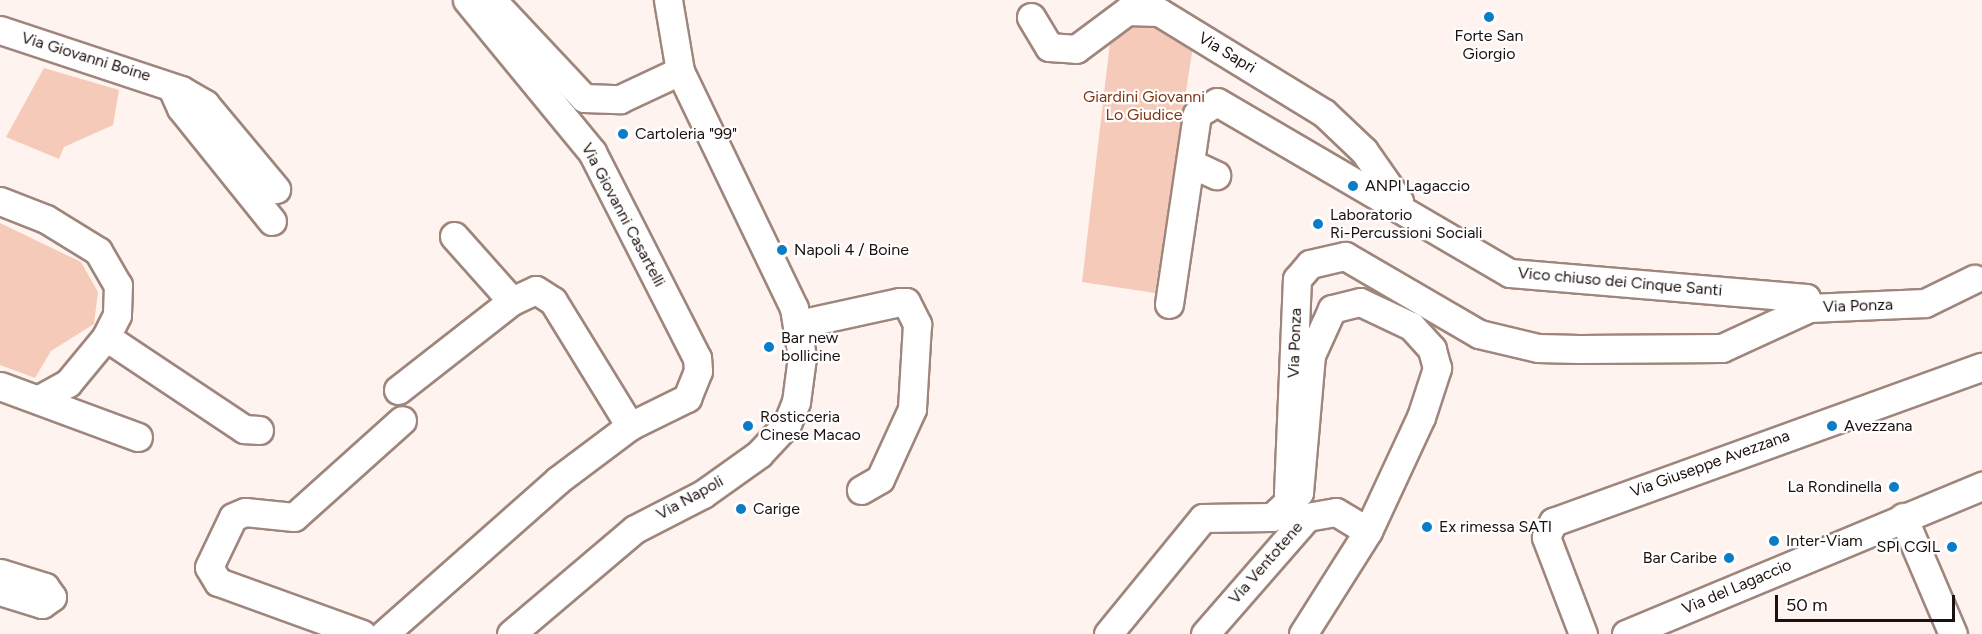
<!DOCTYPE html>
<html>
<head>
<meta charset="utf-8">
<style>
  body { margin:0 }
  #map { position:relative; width:1982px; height:634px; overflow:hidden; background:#fef3ef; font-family:Figtree,sans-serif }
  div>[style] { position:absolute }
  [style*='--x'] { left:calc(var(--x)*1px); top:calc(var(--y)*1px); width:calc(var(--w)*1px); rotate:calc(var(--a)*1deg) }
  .green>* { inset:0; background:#f5cab9 }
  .roads { filter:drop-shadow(2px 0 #9f867c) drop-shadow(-2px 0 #9f867c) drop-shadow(0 2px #9f867c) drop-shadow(0 -2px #9f867c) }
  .minor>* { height:27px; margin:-13.5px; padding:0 13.5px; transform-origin:13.5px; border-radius:13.5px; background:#fff }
  .dots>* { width:16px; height:16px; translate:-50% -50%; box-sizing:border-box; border:3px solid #fff; border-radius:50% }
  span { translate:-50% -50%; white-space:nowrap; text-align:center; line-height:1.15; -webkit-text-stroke:4.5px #fff; paint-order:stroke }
  .poi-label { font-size:16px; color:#1b110e }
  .left { translate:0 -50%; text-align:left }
  .right { translate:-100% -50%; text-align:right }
  .street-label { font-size:16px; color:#1b110e }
  .park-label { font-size:16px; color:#813410 }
  .scale { position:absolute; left:1775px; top:595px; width:180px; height:27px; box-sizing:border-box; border:3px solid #1b110e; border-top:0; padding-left:8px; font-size:18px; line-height:21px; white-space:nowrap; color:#1b110e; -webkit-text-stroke:4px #fff; paint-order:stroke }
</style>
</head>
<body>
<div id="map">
  <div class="green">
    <i style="clip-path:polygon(1127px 24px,1179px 32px,1193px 46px,1155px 293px,1082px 282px,1111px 34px)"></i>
    <i style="clip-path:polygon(44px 68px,119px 90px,113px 125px,64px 147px,59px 159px,6px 137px)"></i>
    <i style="clip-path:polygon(0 223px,81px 262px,98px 292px,94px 324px,51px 351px,35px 378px,0 365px)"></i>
  </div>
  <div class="roads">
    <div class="minor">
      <i style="--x:492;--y:0;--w:134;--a:46.8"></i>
      <i style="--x:584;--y:98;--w:36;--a:2"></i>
      <i style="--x:620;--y:99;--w:66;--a:-25"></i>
      <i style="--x:1031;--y:17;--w:35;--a:59"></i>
      <i style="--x:1049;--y:47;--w:27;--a:4"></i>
      <i style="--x:1076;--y:49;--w:64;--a:-36.7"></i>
      <i style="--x:1127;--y:11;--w:32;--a:2"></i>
      <i style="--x:1159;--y:12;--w:193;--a:31.5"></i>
      <i style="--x:1324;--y:113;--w:55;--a:43.5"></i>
      <i style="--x:1364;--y:151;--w:61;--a:55"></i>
      <i style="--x:0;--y:30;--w:191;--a:18.3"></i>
      <i style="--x:181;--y:90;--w:28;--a:30"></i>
      <i style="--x:205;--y:104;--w:111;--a:50.1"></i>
      <i style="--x:172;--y:88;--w:22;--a:66"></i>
      <i style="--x:181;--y:108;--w:145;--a:51.2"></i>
      <i style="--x:1190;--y:163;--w:29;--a:25"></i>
      <i style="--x:0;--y:201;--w:49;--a:21.4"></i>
      <i style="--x:46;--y:219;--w:61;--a:31.6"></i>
      <i style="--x:98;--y:251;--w:39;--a:60"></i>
      <i style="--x:118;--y:285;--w:30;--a:92"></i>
      <i style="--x:117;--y:315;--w:25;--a:117"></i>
      <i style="--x:106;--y:337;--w:60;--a:129.6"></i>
      <i style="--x:68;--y:383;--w:33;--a:151"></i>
      <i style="--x:454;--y:236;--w:87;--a:48.3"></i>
      <i style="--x:1169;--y:304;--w:192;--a:-81.6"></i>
      <i style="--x:1197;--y:114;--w:23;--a:-31"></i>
      <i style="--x:1217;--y:102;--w:339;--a:30.3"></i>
      <i style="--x:1510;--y:273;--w:297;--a:4.8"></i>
      <i style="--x:1806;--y:298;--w:10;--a:73"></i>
      <i style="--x:799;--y:324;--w:103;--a:-12.3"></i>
      <i style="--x:900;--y:302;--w:6;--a:0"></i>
      <i style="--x:906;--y:302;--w:25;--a:63"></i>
      <i style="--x:917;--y:324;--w:85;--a:93.4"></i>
      <i style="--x:912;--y:409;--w:77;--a:114.6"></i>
      <i style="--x:880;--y:479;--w:22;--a:150"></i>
      <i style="--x:106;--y:337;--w:166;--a:33.7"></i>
      <i style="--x:244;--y:429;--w:15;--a:4"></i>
      <i style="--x:0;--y:386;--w:147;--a:20.3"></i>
      <i style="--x:398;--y:390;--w:145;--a:-38"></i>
      <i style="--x:512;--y:301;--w:26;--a:-25"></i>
      <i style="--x:536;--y:290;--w:20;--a:33"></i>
      <i style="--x:553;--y:301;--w:147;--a:58.4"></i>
      <i style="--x:1903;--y:517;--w:127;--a:66.9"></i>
      <i style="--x:0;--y:573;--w:47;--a:17.3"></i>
      <i style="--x:45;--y:587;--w:12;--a:55"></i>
      <i style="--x:52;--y:597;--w:12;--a:145"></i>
      <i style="--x:42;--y:604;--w:44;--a:-162.8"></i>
      <i style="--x:362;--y:634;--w:153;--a:-160.1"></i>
      <i style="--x:218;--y:582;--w:17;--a:-121"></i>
      <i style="--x:209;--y:567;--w:55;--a:-64.4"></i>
      <i style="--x:233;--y:517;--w:13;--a:-23"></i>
      <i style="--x:245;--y:512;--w:49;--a:5.8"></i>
      <i style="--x:294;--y:517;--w:145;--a:-41.9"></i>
      <i style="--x:384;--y:634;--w:232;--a:-41.5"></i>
      <i style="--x:558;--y:480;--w:90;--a:-36.9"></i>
      <i style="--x:630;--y:426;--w:64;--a:-26.2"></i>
      <i style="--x:687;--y:398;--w:29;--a:-68"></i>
      <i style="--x:698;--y:371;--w:13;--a:-94"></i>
      <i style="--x:697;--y:358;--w:231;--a:-117"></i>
      <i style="--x:592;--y:152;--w:197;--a:-129.4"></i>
      <i style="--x:511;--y:634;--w:162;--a:-40.3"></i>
      <i style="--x:635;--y:529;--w:76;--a:-27.2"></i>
      <i style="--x:703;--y:494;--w:69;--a:-35.5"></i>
      <i style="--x:759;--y:454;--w:41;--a:-47"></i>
      <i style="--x:787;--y:424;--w:24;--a:-68"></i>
      <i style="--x:796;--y:402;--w:45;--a:-82.4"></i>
      <i style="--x:802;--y:357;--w:50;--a:-99.3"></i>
      <i style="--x:794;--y:308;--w:263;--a:-115.7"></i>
      <i style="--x:680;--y:71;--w:72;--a:-99.6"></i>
      <i style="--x:1108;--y:634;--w:150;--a:-50.7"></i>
      <i style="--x:1203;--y:518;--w:69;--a:-0.8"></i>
      <i style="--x:1272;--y:517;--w:37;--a:-43"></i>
      <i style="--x:1205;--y:634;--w:155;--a:-48.9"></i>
      <i style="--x:1307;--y:517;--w:29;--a:-10"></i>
      <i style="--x:1336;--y:512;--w:37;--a:31"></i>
      <i style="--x:1303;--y:634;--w:122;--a:-57.7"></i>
      <i style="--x:1368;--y:531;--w:126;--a:-65.1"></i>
      <i style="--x:1421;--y:417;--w:52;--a:-71.9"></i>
      <i style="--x:1437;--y:368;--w:20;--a:-105"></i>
      <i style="--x:1432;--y:349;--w:31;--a:-132"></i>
      <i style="--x:1411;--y:326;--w:56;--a:-154.8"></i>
      <i style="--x:1360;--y:302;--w:29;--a:166"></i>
      <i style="--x:1332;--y:309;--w:51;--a:114.5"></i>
      <i style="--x:1311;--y:355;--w:138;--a:95"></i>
      <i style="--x:1299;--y:492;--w:11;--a:175"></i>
      <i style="--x:1288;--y:493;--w:214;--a:-87.6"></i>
      <i style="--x:1297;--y:279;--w:20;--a:-49"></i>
      <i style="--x:1310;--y:264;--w:36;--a:-13"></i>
      <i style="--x:1345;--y:256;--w:155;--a:30.2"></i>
      <i style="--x:1479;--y:334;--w:61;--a:13.3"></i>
      <i style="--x:1538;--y:348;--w:41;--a:1.4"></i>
      <i style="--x:1579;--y:349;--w:143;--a:-0.4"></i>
      <i style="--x:1722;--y:348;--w:96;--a:-24.7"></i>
      <i style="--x:1809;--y:308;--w:116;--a:-2.5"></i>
      <i style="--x:1925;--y:303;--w:55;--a:-26.1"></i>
      <i style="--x:1583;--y:634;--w:104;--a:-110.9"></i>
      <i style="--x:1546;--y:537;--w:17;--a:-65"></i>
      <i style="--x:1553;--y:522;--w:456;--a:-19.9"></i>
      <i style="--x:1626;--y:634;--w:386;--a:-22.6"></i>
    </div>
  </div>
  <div class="dots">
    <i style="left:1489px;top:17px;background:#0b7cc6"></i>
    <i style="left:623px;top:134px;background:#0b7cc6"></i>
    <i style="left:1353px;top:186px;background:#0b7cc6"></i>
    <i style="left:1318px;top:224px;background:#0b7cc6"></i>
    <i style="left:782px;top:250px;background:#0b7cc6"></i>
    <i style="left:769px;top:347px;background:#0b7cc6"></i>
    <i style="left:748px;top:426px;background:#0b7cc6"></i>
    <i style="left:1832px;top:426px;background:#0b7cc6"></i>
    <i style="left:1894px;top:487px;background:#0b7cc6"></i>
    <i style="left:741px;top:509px;background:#0b7cc6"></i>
    <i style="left:1427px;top:527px;background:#0b7cc6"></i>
    <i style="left:1774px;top:541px;background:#0b7cc6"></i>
    <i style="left:1952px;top:547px;background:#0b7cc6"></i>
    <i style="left:1729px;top:558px;background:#0b7cc6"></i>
  </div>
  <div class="poi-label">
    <span style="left:1489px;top:45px">Forte San<br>Giorgio</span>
    <span class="left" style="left:635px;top:134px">Cartoleria "99"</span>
    <span class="left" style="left:1365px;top:186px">ANPI Lagaccio</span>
    <span class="left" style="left:1330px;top:224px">Laboratorio<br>Ri-Percussioni Sociali</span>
    <span class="left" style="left:794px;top:250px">Napoli 4 / Boine</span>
    <span class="left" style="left:781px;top:347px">Bar new<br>bollicine</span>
    <span class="left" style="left:760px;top:426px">Rosticceria<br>Cinese Macao</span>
    <span class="left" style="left:1844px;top:426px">Avezzana</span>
    <span class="right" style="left:1882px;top:487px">La Rondinella</span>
    <span class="left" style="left:753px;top:509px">Carige</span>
    <span class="left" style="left:1439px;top:527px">Ex rimessa SATI</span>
    <span class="left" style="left:1786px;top:541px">Inter-Viam</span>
    <span class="right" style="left:1940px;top:547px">SPI CGIL</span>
    <span class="right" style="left:1717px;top:558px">Bar Caribe</span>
  </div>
  <div class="street-label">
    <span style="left:1227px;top:53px;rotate:31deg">Via Sapri</span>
    <span style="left:86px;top:57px;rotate:17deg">Via Giovanni Boine</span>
    <span style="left:623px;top:215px;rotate:62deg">Via Giovanni Casartelli</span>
    <span style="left:1620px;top:282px;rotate:5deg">Vico chiuso dei Cinque Santi</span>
    <span style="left:1858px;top:306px;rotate:-2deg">Via Ponza</span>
    <span style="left:1295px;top:343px;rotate:-88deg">Via Ponza</span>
    <span style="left:1710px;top:464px;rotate:-20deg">Via Giuseppe Avezzana</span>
    <span style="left:690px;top:498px;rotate:-29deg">Via Napoli</span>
    <span style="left:1266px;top:563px;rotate:-49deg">Via Ventotene</span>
    <span style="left:1737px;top:587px;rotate:-23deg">Via del Lagaccio</span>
  </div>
  <div class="park-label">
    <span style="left:1144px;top:106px">Giardini Giovanni<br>Lo Giudice</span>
  </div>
  <div class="scale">50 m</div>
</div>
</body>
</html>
